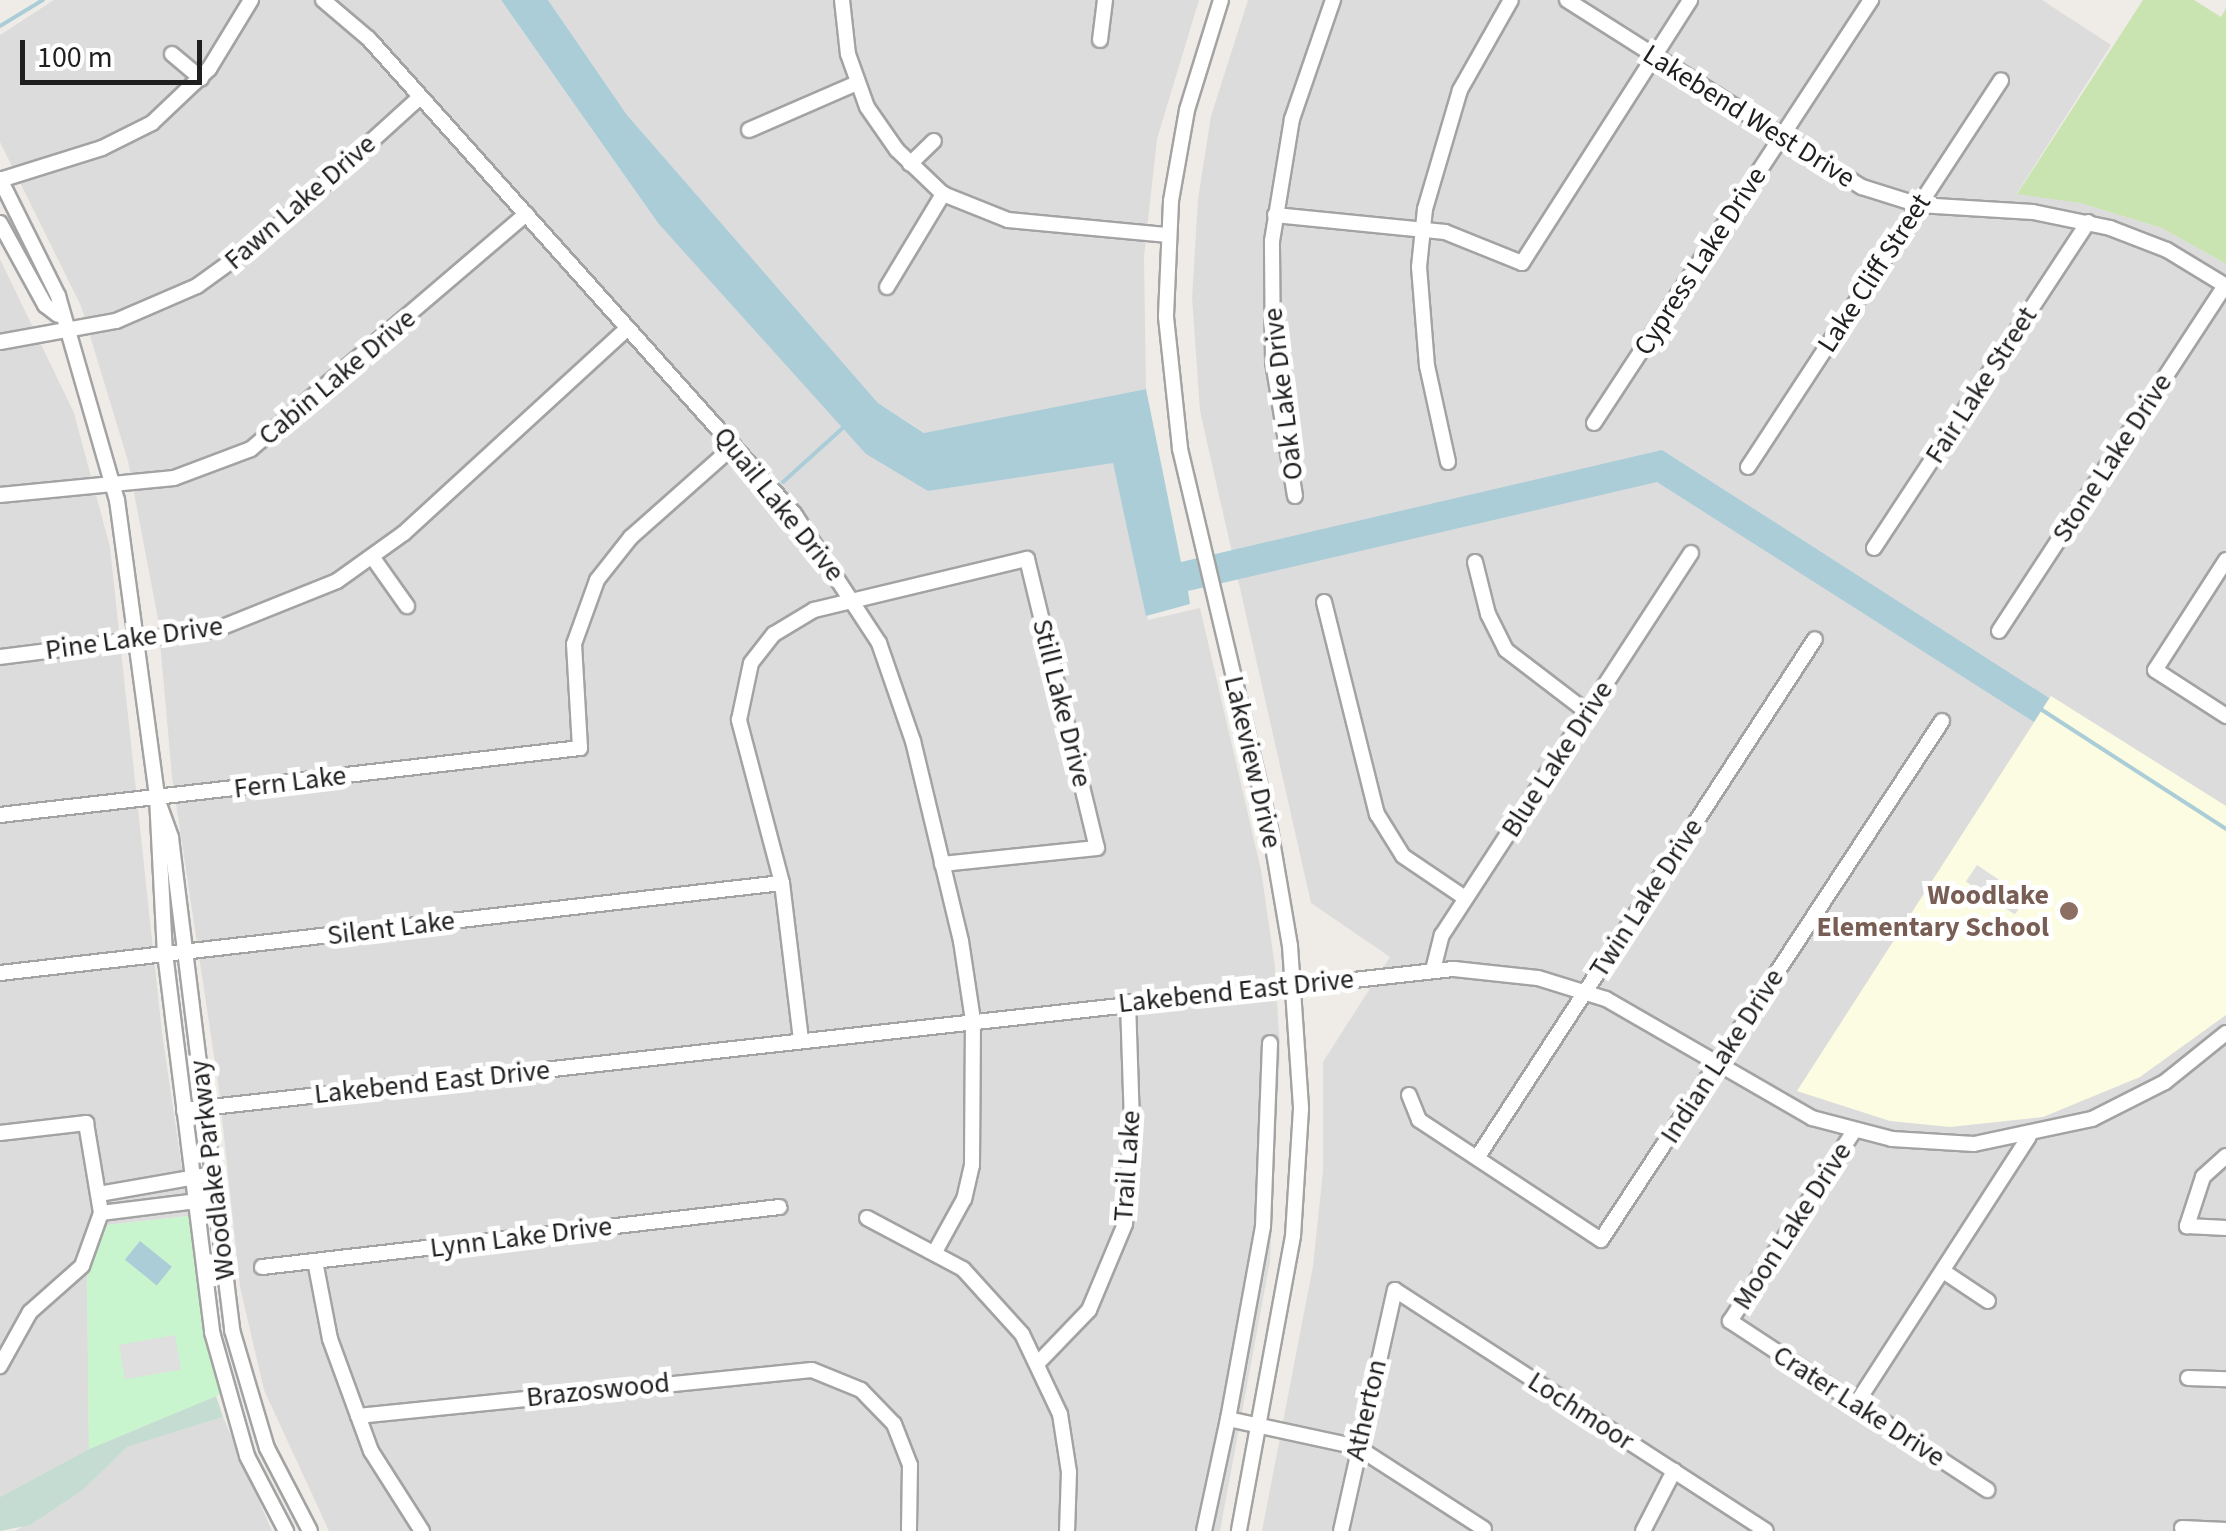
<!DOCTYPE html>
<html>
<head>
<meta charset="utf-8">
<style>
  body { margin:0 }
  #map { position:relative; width:2226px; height:1531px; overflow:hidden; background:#efece7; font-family:"Source Sans 3",sans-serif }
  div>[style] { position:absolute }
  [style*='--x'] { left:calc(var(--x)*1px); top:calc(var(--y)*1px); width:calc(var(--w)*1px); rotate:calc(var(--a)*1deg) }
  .residential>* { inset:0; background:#dddcdc }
  .education>* { inset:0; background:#fbfce2 }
  .grass>* { inset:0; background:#c9e4b1 }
  .wetland>* { inset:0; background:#c5dcd2 }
  .park>* { inset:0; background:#c8f5cd }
  .parking>* { inset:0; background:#dfdfdf; transform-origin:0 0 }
  .water>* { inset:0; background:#abcdd8; transform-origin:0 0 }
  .stream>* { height:4px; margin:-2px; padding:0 2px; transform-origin:2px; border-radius:2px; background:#abcdd8 }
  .roads { filter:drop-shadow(2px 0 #a3a3a3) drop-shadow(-2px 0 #a3a3a3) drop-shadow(0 2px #a3a3a3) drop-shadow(0 -2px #a3a3a3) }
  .minor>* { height:14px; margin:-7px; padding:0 7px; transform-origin:7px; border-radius:7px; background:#fff }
  .dots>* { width:28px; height:28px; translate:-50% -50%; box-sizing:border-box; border:5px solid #fff; border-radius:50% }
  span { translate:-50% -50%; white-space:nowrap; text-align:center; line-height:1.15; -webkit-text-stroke:10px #fff; paint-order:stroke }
  .street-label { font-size:28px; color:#1f1f1f }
  .education-label { font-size:28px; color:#785e54; font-weight:700 }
  .right { translate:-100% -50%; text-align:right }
  .scale { position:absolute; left:20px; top:40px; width:182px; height:45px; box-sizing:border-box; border:5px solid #1f1f1f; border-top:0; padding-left:12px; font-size:30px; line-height:35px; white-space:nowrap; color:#1f1f1f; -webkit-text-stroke:8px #fff; paint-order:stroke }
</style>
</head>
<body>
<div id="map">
  <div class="residential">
    <i style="clip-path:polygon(54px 0,501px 0,658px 223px,928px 491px,1113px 462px,1148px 620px,1200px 608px,1261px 870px,1275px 967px,1280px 1050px,1270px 1261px,1220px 1531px,329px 1531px,264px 1390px,240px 1287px,219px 1089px,172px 777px,158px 619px,128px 461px,81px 306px,0 142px,0 35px)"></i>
    <i style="clip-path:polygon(548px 0,1199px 0,1157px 139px,1144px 257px,1146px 389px,925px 433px,878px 403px,627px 115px)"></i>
    <i style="clip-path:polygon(1248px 0,2042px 0,2111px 45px,2017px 193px,2080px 203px,2162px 228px,2226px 264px,2226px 1531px,1262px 1531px,1313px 1266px,1323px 1171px,1323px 1062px,1390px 957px,1311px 903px,1200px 411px,1192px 298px,1198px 199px,1211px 116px)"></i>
    <i style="clip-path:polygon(0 259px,74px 413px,110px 547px,162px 1033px,189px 1216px,106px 1225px,87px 1271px,89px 1449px,0 1497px)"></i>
    <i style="clip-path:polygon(223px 1417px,272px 1531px,15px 1531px,84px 1489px,127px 1447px)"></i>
  </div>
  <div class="education">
    <i style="clip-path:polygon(2051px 696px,2226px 806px,2226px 1015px,2140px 1077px,2043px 1117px,1950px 1127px,1890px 1121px,1797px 1091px)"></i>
  </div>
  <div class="grass">
    <i style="clip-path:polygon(2143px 0,2194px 0,2221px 17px,2226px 8px,2226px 264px,2162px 228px,2080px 203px,2017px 194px)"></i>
  </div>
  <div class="wetland">
    <i style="clip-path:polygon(216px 1396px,223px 1417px,127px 1447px,84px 1489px,30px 1525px,0 1531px,0 1497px,89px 1449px)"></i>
  </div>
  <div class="park">
    <i style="clip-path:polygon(189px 1216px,204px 1333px,221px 1394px,89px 1449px,87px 1271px,106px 1225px)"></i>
  </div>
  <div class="parking">
    <i style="left:1977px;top:865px;width:59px;height:20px;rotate:34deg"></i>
    <i style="left:175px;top:1335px;width:35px;height:57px;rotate:80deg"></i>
  </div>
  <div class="water">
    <i style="clip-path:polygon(501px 0,548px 0,627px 115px,878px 403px,924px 433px,1146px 389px,1181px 562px,1662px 450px,2049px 698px,2034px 722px,1657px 482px,1188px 591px,1190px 604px,1146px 616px,1113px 463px,928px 491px,866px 454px,658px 223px)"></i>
    <i style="left:140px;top:1241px;width:41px;height:24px;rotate:39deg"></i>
  </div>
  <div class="stream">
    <i style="--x:0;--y:26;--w:50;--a:-31.2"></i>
    <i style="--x:783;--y:482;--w:85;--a:-42.1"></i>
    <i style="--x:2039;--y:708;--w:223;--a:32.9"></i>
  </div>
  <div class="roads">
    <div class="minor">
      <i style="--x:323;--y:0;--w:60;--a:40.3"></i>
      <i style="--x:369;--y:39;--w:639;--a:48.17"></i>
      <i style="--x:795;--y:515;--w:153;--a:56.7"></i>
      <i style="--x:879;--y:643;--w:104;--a:70.9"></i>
      <i style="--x:913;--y:741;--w:206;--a:76.5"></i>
      <i style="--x:961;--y:941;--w:80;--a:81.4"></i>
      <i style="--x:973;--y:1020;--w:145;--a:90.4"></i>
      <i style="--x:972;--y:1165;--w:35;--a:103"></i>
      <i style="--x:964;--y:1199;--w:58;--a:118.8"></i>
      <i style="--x:842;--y:0;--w:54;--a:83.7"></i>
      <i style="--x:848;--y:54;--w:56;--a:70.3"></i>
      <i style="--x:867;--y:107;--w:52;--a:55.1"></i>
      <i style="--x:897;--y:150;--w:64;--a:43.7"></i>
      <i style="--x:943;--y:194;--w:70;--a:21.8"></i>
      <i style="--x:1008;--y:220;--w:161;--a:5.4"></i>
      <i style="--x:1221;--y:0;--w:115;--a:107.2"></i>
      <i style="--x:1187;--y:110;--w:92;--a:100"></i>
      <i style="--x:1171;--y:201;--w:116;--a:92.5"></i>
      <i style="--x:1166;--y:317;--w:133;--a:83.9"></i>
      <i style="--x:1180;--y:449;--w:391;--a:76.7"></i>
      <i style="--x:1270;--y:829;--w:119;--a:80.3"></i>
      <i style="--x:1290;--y:946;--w:163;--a:86.1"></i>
      <i style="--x:1301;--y:1109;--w:127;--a:93.6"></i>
      <i style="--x:1293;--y:1236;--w:300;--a:100.4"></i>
      <i style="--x:1567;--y:0;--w:349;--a:32.4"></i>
      <i style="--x:1862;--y:187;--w:60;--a:17.5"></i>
      <i style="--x:1919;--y:205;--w:114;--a:3.5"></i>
      <i style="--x:2033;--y:212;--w:79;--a:11.7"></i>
      <i style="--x:2110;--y:228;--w:61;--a:21.1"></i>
      <i style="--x:2167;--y:250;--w:69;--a:31.4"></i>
      <i style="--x:1100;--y:40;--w:40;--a:-82.9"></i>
      <i style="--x:172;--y:54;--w:38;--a:40"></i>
      <i style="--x:749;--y:130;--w:118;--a:-23.5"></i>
      <i style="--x:910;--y:164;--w:33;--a:-44"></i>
      <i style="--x:0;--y:179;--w:131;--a:63.6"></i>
      <i style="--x:58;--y:296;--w:212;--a:73.9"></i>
      <i style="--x:117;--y:500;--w:300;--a:82.3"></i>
      <i style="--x:157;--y:797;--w:156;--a:87.1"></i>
      <i style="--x:165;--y:953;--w:382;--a:82.9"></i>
      <i style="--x:212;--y:1332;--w:129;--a:74.2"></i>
      <i style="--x:247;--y:1456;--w:85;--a:62.5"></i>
      <i style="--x:0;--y:180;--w:107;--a:-17.4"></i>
      <i style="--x:102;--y:148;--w:56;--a:-26.6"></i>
      <i style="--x:152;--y:123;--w:79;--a:-43.5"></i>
      <i style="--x:209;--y:69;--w:81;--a:-58.7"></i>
      <i style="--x:1275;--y:215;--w:171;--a:5.7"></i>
      <i style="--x:1445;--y:232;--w:83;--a:21.9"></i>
      <i style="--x:1522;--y:263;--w:312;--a:-57.4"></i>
      <i style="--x:0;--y:223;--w:94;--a:61.2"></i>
      <i style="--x:45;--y:305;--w:16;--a:38"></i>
      <i style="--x:887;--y:287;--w:109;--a:-58.9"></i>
      <i style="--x:0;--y:342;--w:118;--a:-10.3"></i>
      <i style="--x:116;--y:321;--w:88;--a:-23.4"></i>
      <i style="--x:197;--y:286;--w:89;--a:-35.8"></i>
      <i style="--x:269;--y:234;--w:204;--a:-42.2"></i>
      <i style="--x:1594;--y:423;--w:506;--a:-56.78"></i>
      <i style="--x:1448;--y:462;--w:98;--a:-102.3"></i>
      <i style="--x:1427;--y:366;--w:99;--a:-94.6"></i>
      <i style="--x:1419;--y:267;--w:58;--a:-84.1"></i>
      <i style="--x:1425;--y:209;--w:124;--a:-73.6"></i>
      <i style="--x:1460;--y:90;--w:103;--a:-60.5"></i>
      <i style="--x:1748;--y:467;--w:462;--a:-56.8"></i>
      <i style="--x:0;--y:495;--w:175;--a:-5.6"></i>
      <i style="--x:174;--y:478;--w:82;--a:-20.6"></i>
      <i style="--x:251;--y:449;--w:362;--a:-40.5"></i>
      <i style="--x:1295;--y:496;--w:136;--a:-99.3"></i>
      <i style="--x:1273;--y:362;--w:121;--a:-90.5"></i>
      <i style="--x:1272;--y:241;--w:124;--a:-80.7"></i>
      <i style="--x:1292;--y:119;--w:126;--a:-71"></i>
      <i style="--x:1874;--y:548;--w:390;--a:-56.7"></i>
      <i style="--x:373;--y:558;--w:59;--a:54.7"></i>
      <i style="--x:2226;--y:560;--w:131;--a:122.8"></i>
      <i style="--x:2155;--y:670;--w:85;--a:32.9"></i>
      <i style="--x:1475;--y:562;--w:54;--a:76"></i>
      <i style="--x:1488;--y:614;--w:40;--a:63.4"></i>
      <i style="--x:1506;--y:650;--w:102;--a:37.4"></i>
      <i style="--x:1324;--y:602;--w:219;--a:76"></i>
      <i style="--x:1377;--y:814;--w:49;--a:58.2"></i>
      <i style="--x:1403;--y:856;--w:75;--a:34.1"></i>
      <i style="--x:1999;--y:631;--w:413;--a:-56.8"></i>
      <i style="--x:0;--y:657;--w:217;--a:-7.2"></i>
      <i style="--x:215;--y:630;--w:131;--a:-21.9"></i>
      <i style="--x:337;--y:581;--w:82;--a:-35.6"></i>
      <i style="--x:404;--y:533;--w:302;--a:-42.5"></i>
      <i style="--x:160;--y:807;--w:33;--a:70"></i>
      <i style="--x:171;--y:838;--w:496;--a:82.9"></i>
      <i style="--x:232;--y:1330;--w:123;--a:73.5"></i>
      <i style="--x:267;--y:1448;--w:93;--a:62.6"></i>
      <i style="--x:0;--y:815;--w:584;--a:-6.59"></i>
      <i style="--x:580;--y:748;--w:104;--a:-93.3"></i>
      <i style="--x:574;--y:644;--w:68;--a:-70.2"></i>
      <i style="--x:597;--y:580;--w:55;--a:-51.7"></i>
      <i style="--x:631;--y:537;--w:137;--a:-41.5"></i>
      <i style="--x:1433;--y:970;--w:36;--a:-76"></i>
      <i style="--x:1442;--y:935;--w:456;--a:-56.9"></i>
      <i style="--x:0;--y:973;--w:787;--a:-6.57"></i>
      <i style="--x:801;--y:1040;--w:158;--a:-96.9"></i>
      <i style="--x:782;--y:883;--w:169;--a:-104.8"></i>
      <i style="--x:739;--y:720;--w:58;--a:-78.1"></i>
      <i style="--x:751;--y:663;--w:37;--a:-52"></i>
      <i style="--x:774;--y:634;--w:47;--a:-31"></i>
      <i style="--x:814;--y:610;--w:219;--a:-13.5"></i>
      <i style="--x:1027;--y:559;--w:297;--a:76.4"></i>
      <i style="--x:1097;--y:848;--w:156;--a:174.1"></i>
      <i style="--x:1409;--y:1095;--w:27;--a:68"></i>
      <i style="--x:1419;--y:1120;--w:218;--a:33.4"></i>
      <i style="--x:1601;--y:1240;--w:621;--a:-56.69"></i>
      <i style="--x:184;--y:1110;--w:1278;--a:-6.34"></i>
      <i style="--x:1454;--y:969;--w:84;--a:6.1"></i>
      <i style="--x:1538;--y:978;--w:71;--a:17.2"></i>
      <i style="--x:1606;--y:999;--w:238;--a:30"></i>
      <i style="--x:1812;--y:1118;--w:83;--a:14.7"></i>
      <i style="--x:1892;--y:1139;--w:82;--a:3.5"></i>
      <i style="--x:1974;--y:1144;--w:121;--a:-12"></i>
      <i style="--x:2092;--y:1119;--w:82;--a:-26.9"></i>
      <i style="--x:2165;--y:1082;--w:78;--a:-38.8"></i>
      <i style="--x:1854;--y:1131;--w:227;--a:123.1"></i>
      <i style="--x:1730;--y:1321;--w:308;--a:33.3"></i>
      <i style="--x:0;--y:1133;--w:87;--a:-6.6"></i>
      <i style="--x:86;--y:1123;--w:91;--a:80.5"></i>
      <i style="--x:101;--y:1213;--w:56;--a:109.7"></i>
      <i style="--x:82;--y:1266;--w:69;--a:138.5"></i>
      <i style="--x:30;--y:1312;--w:62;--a:119.1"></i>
      <i style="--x:2226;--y:1156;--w:31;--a:138"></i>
      <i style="--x:2203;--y:1177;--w:52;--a:108.1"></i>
      <i style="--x:2187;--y:1226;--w:39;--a:3"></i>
      <i style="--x:1477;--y:1158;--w:619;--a:-56.93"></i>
      <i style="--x:99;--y:1194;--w:115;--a:-10"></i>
      <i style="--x:101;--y:1213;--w:114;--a:-7.1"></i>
      <i style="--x:867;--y:1218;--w:109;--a:28"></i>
      <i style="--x:963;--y:1269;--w:88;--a:47.8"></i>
      <i style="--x:1022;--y:1334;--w:89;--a:64.6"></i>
      <i style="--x:1060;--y:1414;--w:59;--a:81.2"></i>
      <i style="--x:1069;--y:1472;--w:59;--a:91.9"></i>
      <i style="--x:315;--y:1261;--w:79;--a:79.1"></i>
      <i style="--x:330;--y:1339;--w:119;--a:69.9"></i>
      <i style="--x:371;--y:1451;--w:95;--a:57.5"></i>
      <i style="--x:262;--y:1267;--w:521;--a:-6.61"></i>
      <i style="--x:1943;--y:1271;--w:54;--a:33.7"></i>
      <i style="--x:1039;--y:1362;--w:72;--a:-46.1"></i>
      <i style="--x:1089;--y:1310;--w:93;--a:-67.3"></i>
      <i style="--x:1125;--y:1224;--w:101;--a:-86"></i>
      <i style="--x:1132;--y:1123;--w:121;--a:-91.9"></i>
      <i style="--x:2188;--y:1378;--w:38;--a:2"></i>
      <i style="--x:1856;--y:1404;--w:318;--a:-57.1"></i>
      <i style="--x:358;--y:1416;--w:456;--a:-5.8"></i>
      <i style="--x:812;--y:1370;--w:53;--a:22.2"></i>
      <i style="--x:861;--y:1390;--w:47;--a:45.9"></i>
      <i style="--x:894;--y:1424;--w:44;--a:68.7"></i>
      <i style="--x:910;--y:1465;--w:66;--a:90.9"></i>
      <i style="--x:1228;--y:1419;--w:196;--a:-79.7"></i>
      <i style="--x:1263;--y:1226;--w:183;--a:-87.8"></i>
      <i style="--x:2182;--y:1528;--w:44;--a:2.6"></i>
      <i style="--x:1204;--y:1531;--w:115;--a:-77.9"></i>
      <i style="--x:1228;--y:1419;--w:132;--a:12.2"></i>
      <i style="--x:1357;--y:1447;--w:151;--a:32.8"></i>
      <i style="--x:1341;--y:1531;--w:247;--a:-77.4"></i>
      <i style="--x:1395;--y:1290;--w:442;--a:33"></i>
      <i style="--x:1643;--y:1531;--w:68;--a:-62.7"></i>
    </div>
  </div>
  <div class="dots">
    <i style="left:2069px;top:911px;background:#8d6e63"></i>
  </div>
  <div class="street-label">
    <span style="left:1749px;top:116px;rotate:32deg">Lakebend West Drive</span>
    <span style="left:300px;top:202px;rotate:-41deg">Fawn Lake Drive</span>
    <span style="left:1700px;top:261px;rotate:-57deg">Cypress Lake Drive</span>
    <span style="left:1874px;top:273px;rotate:-57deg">Lake Cliff Street</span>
    <span style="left:337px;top:377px;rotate:-40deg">Cabin Lake Drive</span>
    <span style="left:1981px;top:385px;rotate:-57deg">Fair Lake Street</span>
    <span style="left:1283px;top:394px;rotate:-97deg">Oak Lake Drive</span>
    <span style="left:2112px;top:458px;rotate:-57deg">Stone Lake Drive</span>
    <span style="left:779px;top:504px;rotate:51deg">Quail Lake Drive</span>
    <span style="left:134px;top:638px;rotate:-8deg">Pine Lake Drive</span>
    <span style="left:1062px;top:703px;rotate:76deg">Still Lake Drive</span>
    <span style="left:1557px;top:759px;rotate:-57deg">Blue Lake Drive</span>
    <span style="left:1253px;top:762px;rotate:77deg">Lakeview Drive</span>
    <span style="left:290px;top:782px;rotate:-7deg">Fern Lake</span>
    <span style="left:1646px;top:898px;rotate:-57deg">Twin Lake Drive</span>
    <span style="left:391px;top:928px;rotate:-7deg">Silent Lake</span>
    <span style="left:1236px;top:991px;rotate:-6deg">Lakebend East Drive</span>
    <span style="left:1722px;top:1056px;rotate:-57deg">Indian Lake Drive</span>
    <span style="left:432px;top:1082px;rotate:-6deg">Lakebend East Drive</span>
    <span style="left:1127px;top:1166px;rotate:-86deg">Trail Lake</span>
    <span style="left:212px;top:1170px;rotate:-97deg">Woodlake Parkway</span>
    <span style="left:1792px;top:1226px;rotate:-57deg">Moon Lake Drive</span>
    <span style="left:521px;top:1237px;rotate:-7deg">Lynn Lake Drive</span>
    <span style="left:598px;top:1390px;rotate:-6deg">Brazoswood</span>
    <span style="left:1859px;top:1406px;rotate:33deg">Crater Lake Drive</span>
    <span style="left:1366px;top:1410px;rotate:-77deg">Atherton</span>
    <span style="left:1581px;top:1411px;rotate:33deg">Lochmoor</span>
  </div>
  <div class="education-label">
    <span class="right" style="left:2049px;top:911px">Woodlake<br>Elementary School</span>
  </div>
  <div class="scale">100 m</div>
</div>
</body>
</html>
